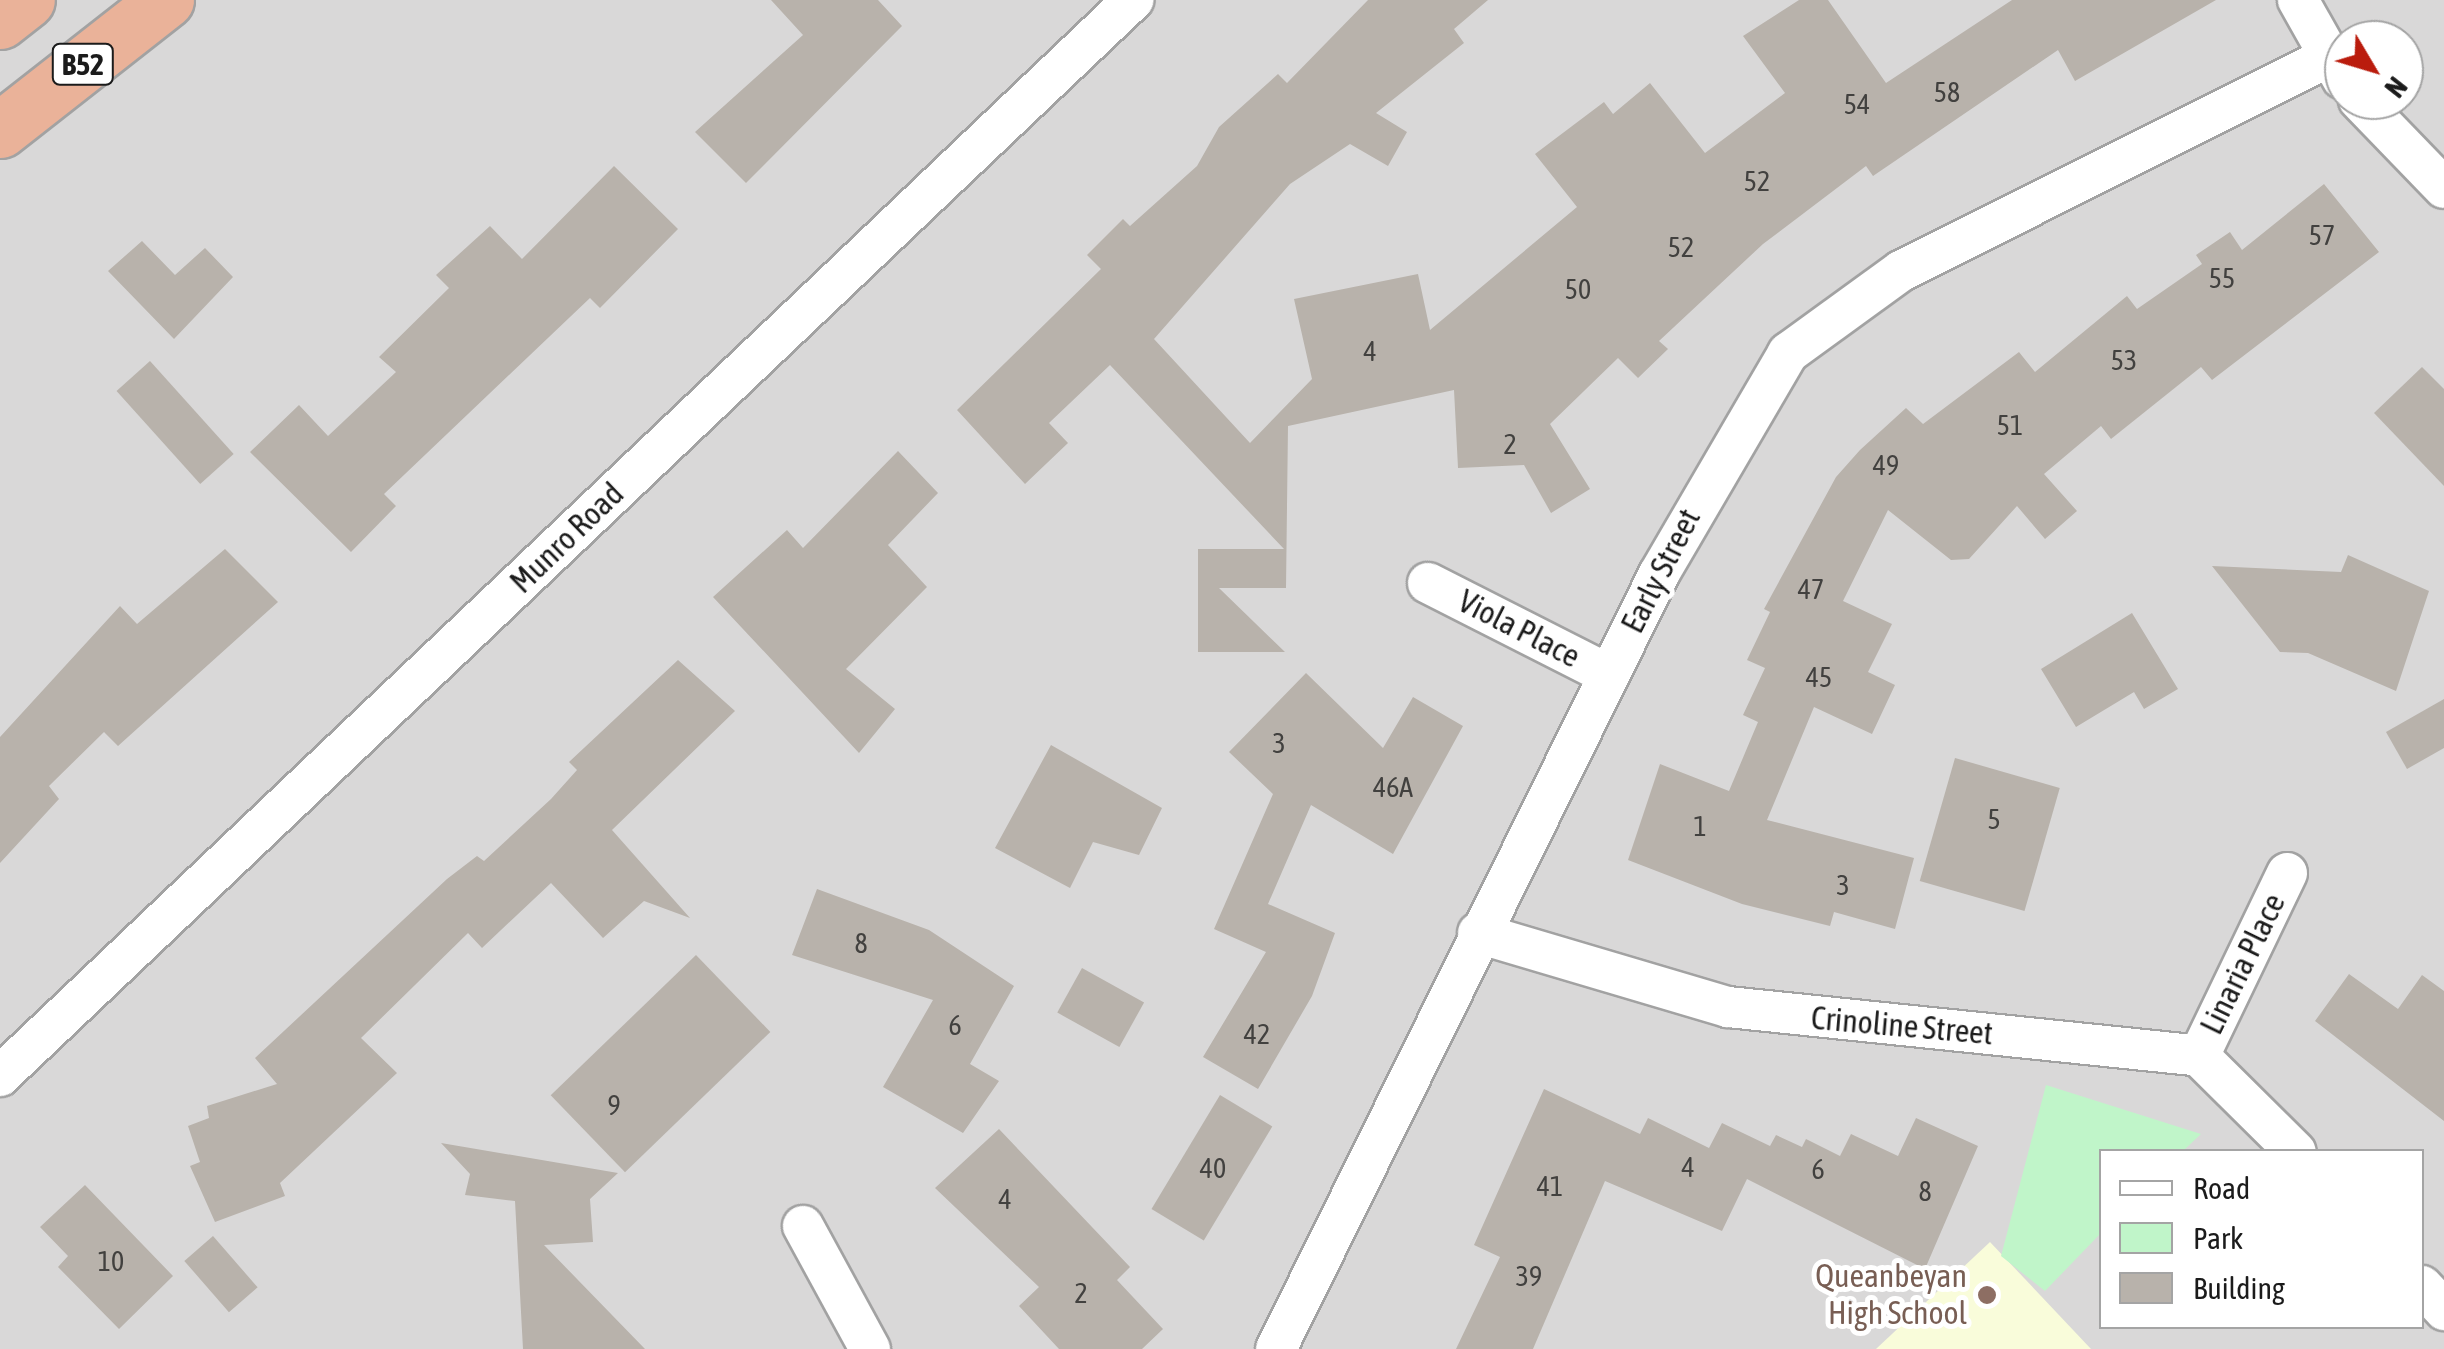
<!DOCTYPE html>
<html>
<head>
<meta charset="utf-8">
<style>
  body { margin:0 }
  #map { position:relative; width:2444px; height:1349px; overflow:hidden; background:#eceae1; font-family:"Asap Condensed",sans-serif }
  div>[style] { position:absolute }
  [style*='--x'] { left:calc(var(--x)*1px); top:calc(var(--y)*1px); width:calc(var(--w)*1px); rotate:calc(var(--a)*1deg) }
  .residential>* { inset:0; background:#d9d8d8 }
  .education>* { inset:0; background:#f9fcda }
  .park>* { inset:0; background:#c0f5c9 }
  .building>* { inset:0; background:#b8b2ab; transform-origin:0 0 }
  .roads { filter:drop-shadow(2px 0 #a2a2a2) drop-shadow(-2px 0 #a2a2a2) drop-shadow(0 2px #a2a2a2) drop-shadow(0 -2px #a2a2a2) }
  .minor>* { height:40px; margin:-20px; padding:0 20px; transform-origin:20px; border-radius:20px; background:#fff }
  .trunk>* { height:55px; margin:-27.5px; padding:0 27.5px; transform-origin:27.5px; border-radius:27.5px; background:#eab299 }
  .dots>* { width:28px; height:28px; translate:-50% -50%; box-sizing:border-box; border:5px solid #fff; border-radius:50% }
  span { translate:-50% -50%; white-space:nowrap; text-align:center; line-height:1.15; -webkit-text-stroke:10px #fff; paint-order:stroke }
  .number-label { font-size:28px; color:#42413f }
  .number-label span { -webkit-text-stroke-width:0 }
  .shield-label span { padding:2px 8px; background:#fff; border:2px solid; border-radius:8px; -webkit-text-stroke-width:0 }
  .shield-label { font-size:30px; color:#1b1b1b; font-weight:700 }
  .street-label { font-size:32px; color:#1b1b1b }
  .education-label { font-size:32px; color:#785e54 }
  .right { translate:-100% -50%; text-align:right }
  .legend { position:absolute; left:2099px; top:1149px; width:325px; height:180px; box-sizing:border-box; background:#fff; border:2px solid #a4a4a4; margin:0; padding:12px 18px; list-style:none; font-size:30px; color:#1b1b1b }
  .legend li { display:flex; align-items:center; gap:20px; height:50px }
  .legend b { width:50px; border:2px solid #a4a4a4 }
  .north { position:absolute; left:2324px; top:20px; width:100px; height:100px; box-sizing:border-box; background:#fff; border:2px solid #a4a4a4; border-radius:50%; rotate:128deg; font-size:28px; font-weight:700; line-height:40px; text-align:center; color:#1b1b1b }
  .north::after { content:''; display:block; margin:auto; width:35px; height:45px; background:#ba1c0d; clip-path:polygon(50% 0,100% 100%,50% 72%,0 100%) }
</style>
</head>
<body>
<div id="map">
  <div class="residential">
    <i style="clip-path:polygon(evenodd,0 0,2444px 0,2444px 1349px,0 1349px,0 0,2344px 40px,2404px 40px,2404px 100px,2344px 100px,2344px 40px,0 0,2102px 1152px,2422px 1152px,2422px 1326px,2102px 1326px,2102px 1152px)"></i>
  </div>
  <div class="education">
    <i style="clip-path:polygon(1990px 1242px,2091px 1349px,1876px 1349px)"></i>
  </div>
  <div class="park">
    <i style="clip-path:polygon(2046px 1085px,2201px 1134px,2183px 1151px,2102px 1152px,2101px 1233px,2045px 1291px,2001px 1256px)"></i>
  </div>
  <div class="building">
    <i style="clip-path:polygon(771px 0,878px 0,902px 26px,746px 183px,695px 132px,803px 35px)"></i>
    <i style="clip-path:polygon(1368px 0,1488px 0,1454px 29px,1464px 43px,1376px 113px,1407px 132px,1388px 166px,1350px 144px,1290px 184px,1154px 339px,1250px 443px,1312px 379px,1294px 299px,1418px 274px,1430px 330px,1577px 207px,1535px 154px,1604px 102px,1613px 114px,1650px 83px,1705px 153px,1785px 93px,1743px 36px,1799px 0,1828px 0,1886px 83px,2012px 0,2216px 0,2075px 81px,2058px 50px,1873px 176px,1866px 166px,1763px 244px,1659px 341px,1668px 349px,1638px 378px,1618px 358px,1550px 424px,1590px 489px,1551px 513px,1524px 465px,1458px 468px,1454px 390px,1288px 426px,1286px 588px,1219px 588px,1285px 652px,1198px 652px,1198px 549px,1284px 549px,1110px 365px,1049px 423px,1068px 443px,1025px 484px,957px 410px,1101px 269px,1087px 255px,1123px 219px,1130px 226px,1197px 166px,1219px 127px,1278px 74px,1287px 83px)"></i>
    <i style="clip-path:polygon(614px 166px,678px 229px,600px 308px,590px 298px,384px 494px,396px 506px,351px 552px,250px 452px,299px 405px,328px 436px,396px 372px,379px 357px,449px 288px,436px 275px,490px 226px,522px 259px)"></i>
    <i style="clip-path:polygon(2324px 184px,2379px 252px,2212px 380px,2201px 367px,2111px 439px,2101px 426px,2044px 474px,2077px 511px,2045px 539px,2017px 506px,1969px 559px,1951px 560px,1888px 510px,1843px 601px,1892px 624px,1868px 672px,1895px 685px,1872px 734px,1814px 707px,1767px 820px,1914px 858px,1895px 929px,1834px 912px,1830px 926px,1742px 904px,1628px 860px,1660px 764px,1729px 791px,1758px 722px,1743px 715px,1765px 668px,1747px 660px,1770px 612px,1764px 609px,1836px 477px,1860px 450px,1906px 408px,1923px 424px,2019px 352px,2035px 372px,2127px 296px,2137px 309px,2202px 264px,2196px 255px,2230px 232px,2242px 250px)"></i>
    <i style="clip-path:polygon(142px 241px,175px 275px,205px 248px,233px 277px,174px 339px,108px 271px)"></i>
    <i style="left:150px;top:361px;width:125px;height:45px;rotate:48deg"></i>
    <i style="clip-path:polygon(2422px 367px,2444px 389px,2444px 486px,2374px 413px)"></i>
    <i style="clip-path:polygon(898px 451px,938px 493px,888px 545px,927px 587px,846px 669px,895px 709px,859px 753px,713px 597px,787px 530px,803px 548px)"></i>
    <i style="clip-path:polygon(225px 549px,278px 602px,118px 746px,104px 732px,49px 786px,59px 799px,0 863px,0 737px,120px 606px,137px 624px)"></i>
    <i style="clip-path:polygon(2348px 555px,2429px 591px,2396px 691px,2308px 653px,2280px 652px,2212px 566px,2341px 572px)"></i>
    <i style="clip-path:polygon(2132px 613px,2178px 689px,2144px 709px,2134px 692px,2076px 727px,2041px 669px)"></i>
    <i style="clip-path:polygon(678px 660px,735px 711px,612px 830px,690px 918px,644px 901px,603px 938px,551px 883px,482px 948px,468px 933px,361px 1038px,397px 1073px,280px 1183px,285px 1196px,215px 1222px,190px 1166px,200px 1162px,188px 1126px,209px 1118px,207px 1106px,277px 1084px,255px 1058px,447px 879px,477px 856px,484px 861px,551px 799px,577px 770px,569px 762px)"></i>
    <i style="clip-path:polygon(1306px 673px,1383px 748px,1413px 697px,1463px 726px,1393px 854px,1311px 805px,1268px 904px,1335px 933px,1312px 996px,1258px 1089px,1203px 1057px,1266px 952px,1214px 929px,1273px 794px,1229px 752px)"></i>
    <i style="clip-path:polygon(2444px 699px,2444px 748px,2407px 769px,2386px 732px)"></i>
    <i style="clip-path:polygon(1051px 745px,1162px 808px,1139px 855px,1093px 842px,1070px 888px,995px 848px)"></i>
    <i style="left:1955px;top:758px;width:109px;height:128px;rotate:16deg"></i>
    <i style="clip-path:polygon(817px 889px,929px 930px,1014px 986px,970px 1064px,999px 1081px,963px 1133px,883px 1087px,933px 1000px,792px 955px)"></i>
    <i style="left:696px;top:955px;width:107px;height:202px;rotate:46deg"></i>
    <i style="left:1082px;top:968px;width:71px;height:51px;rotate:29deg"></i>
    <i style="clip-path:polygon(2349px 974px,2398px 1009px,2422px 975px,2444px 991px,2444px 1121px,2315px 1021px)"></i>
    <i style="clip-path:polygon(1544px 1089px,1640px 1134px,1648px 1118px,1709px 1148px,1722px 1123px,1770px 1146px,1776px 1135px,1802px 1147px,1806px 1139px,1840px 1156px,1851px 1134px,1898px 1156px,1916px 1118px,1978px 1146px,1925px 1269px,1747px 1179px,1722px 1231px,1605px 1181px,1533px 1349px,1456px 1349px,1500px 1257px,1474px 1245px)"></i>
    <i style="left:1220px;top:1095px;width:61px;height:133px;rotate:31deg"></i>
    <i style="clip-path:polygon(999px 1129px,1130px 1267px,1117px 1280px,1163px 1329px,1142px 1349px,1059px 1349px,1019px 1306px,1039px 1287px,935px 1188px)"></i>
    <i style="clip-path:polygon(441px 1143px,618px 1173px,590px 1199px,593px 1242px,544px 1245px,645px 1349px,523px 1349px,515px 1201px,465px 1195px,470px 1174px)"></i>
    <i style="clip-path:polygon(85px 1185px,173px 1276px,119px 1329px,58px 1267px,68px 1256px,40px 1227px)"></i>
    <i style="left:213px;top:1236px;width:68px;height:38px;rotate:49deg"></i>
  </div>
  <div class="roads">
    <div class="minor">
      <i style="--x:2298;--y:0;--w:90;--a:60.6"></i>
      <i style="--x:2359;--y:100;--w:122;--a:46"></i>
      <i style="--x:1428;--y:583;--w:203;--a:26.9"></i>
      <i style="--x:1478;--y:933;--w:261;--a:16.5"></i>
      <i style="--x:1728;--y:1007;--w:474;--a:5.9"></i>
      <i style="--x:2199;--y:1056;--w:136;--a:44.7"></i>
      <i style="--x:2199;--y:1056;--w:203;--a:-64.3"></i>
      <i style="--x:0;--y:1076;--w:1563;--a:-43.52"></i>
      <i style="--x:803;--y:1226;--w:140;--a:61.4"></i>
      <i style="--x:2422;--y:1286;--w:33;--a:47"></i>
      <i style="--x:1276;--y:1349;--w:864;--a:-63.7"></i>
      <i style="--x:1659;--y:574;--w:256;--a:-59.7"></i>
      <i style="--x:1788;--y:353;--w:140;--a:-36"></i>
      <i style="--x:1901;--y:271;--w:475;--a:-26.6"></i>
    </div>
    <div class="trunk">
      <i style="--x:0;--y:21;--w:34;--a:-38"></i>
      <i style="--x:0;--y:130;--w:211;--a:-38.1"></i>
    </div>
  </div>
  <div class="dots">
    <i style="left:1987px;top:1295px;background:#8d6e63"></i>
  </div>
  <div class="number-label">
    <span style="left:1947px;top:92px">58</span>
    <span style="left:1857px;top:104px">54</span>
    <span style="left:1757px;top:181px">52</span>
    <span style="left:2322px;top:235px">57</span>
    <span style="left:1681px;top:247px">52</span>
    <span style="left:2222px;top:278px">55</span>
    <span style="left:1578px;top:289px">50</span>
    <span style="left:1370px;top:351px">4</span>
    <span style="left:2124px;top:360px">53</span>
    <span style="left:2010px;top:425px">51</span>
    <span style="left:1510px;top:444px">2</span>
    <span style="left:1886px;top:465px">49</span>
    <span style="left:1811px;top:589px">47</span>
    <span style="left:1819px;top:677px">45</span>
    <span style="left:1279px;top:743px">3</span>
    <span style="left:1393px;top:787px">46A</span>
    <span style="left:1994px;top:819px">5</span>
    <span style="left:1700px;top:826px">1</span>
    <span style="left:1843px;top:885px">3</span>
    <span style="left:861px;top:943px">8</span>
    <span style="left:955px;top:1025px">6</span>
    <span style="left:1257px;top:1034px">42</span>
    <span style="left:614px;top:1105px">9</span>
    <span style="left:1688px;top:1167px">4</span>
    <span style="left:1213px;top:1168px">40</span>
    <span style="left:1818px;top:1169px">6</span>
    <span style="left:1550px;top:1186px">41</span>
    <span style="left:1925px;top:1191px">8</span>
    <span style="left:1005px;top:1199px">4</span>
    <span style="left:111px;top:1261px">10</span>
    <span style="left:1529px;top:1276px">39</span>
    <span style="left:1081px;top:1293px">2</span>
  </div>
  <div class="shield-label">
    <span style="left:83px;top:64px">B52</span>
  </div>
  <div class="street-label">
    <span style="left:567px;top:538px;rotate:-44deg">Munro Road</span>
    <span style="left:1661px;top:571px;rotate:-63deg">Early Street</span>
    <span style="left:1519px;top:629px;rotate:27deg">Viola Place</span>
    <span style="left:2243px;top:964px;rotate:-64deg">Linaria Place</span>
    <span style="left:1902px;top:1026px;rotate:5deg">Crinoline Street</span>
  </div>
  <div class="education-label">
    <span class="right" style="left:1967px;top:1295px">Queanbeyan<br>High School</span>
  </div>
  <ul class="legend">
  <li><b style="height:12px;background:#fff"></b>Road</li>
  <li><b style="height:28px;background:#c0f5c9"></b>Park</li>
  <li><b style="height:28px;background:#b8b2ab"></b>Building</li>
  </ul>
  <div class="north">N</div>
</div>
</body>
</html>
